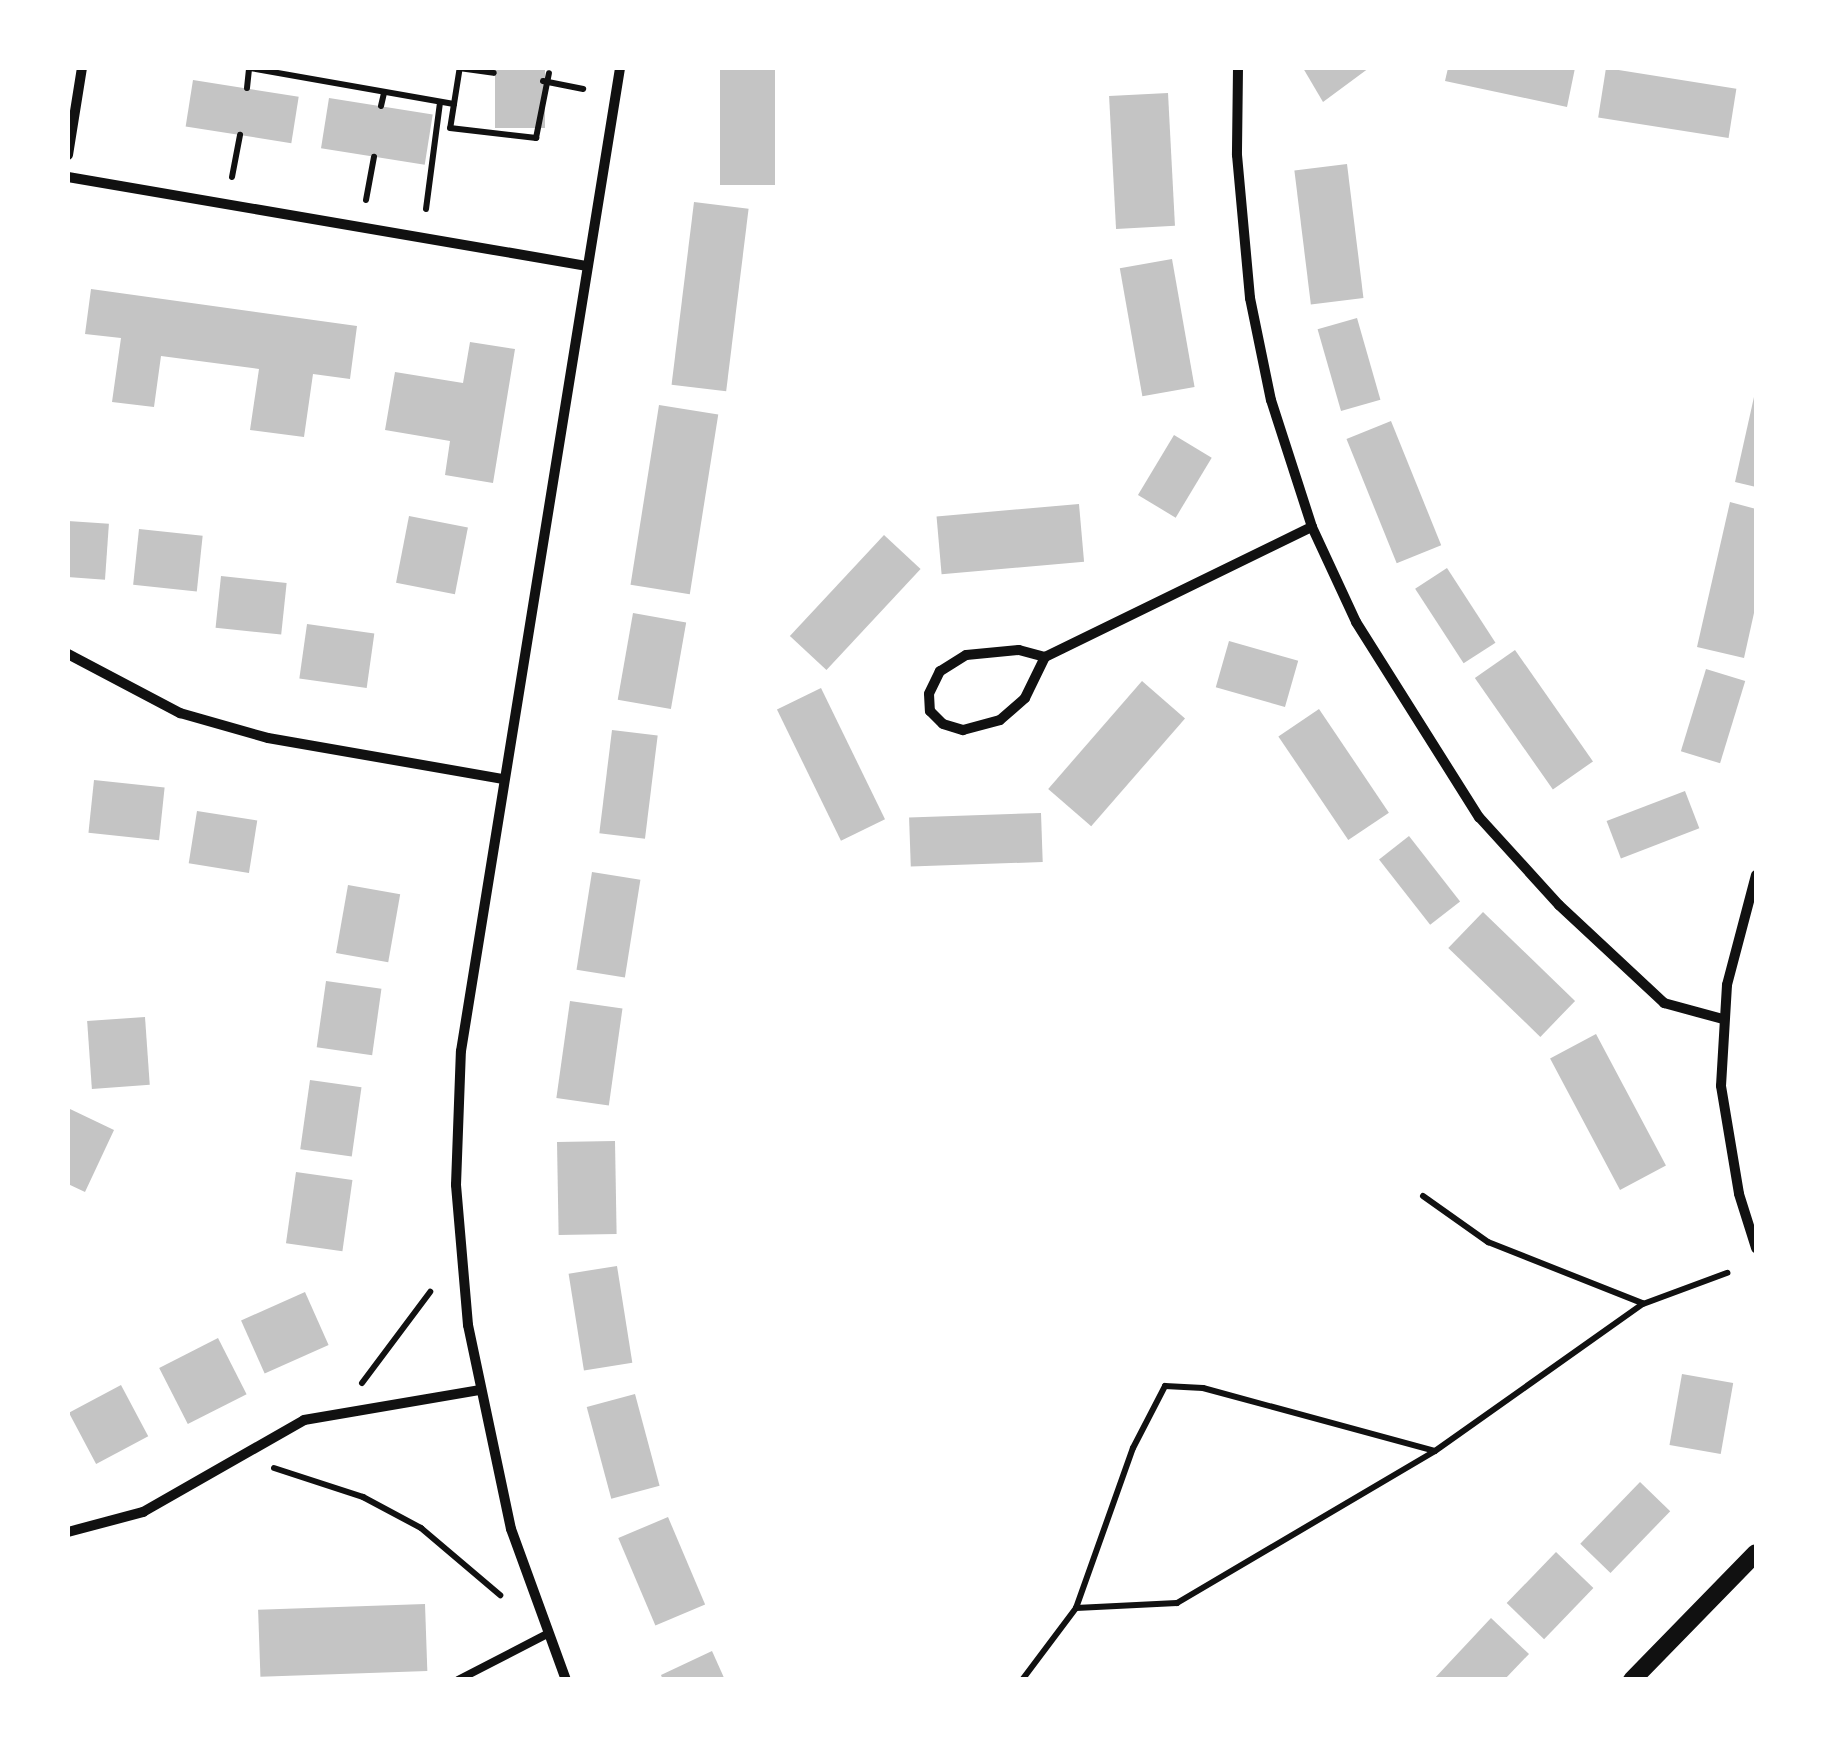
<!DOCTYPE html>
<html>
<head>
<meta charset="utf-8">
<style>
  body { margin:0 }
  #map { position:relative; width:1824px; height:1747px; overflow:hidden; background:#fff; font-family:"Titillium Web",sans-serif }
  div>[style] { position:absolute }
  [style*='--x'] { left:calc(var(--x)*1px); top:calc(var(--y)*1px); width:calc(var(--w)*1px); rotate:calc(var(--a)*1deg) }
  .building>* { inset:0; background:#c4c4c4; transform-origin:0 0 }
  .path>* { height:6px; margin:-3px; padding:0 3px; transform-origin:3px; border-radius:3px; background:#111 }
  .service>* { height:8px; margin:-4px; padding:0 4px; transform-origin:4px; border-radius:4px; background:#111 }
  .minor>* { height:10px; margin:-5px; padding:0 5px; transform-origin:5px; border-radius:5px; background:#111 }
  .tertiary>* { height:18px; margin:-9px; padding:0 9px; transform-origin:9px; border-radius:9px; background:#111 }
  span { translate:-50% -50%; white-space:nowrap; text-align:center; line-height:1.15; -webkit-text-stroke:10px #fff; paint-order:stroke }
  .frame { position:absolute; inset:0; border:70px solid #fff; pointer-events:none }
</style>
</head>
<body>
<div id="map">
  <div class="building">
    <i style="left:495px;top:68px;width:50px;height:60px"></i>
    <i style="left:720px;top:68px;width:55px;height:117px"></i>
    <i style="clip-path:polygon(1303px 68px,1369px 68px,1323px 102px)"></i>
    <i style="clip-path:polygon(1448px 68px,1575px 68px,1567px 107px,1445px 81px)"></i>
    <i style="left:1606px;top:68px;width:132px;height:50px;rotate:9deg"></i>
    <i style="left:193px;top:80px;width:107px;height:47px;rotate:9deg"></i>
    <i style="left:1168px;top:93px;width:133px;height:59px;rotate:87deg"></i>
    <i style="left:329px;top:98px;width:105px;height:51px;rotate:9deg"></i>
    <i style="left:1347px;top:164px;width:135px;height:53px;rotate:83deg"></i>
    <i style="left:694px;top:202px;width:55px;height:184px;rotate:7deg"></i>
    <i style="left:1172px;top:259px;width:130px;height:53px;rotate:80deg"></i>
    <i style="clip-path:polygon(91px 289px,357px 326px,350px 379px,313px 374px,304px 437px,250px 430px,259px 369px,161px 356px,154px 407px,112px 402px,121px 338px,85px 334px)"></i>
    <i style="left:1357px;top:318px;width:85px;height:41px;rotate:74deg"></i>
    <i style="clip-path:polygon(470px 342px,515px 349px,493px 483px,445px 475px,450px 441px,385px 430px,395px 372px,463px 383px)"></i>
    <i style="clip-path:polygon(1756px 388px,1756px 487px,1735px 482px)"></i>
    <i style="left:659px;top:405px;width:60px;height:182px;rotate:9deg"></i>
    <i style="left:1391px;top:421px;width:134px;height:48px;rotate:68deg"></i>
    <i style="left:1174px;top:435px;width:44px;height:70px;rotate:31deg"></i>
    <i style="clip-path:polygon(1730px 502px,1756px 509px,1756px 604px,1744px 658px,1697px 647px)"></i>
    <i style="left:1079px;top:504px;width:58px;height:143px;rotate:85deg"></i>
    <i style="left:409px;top:516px;width:60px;height:68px;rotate:11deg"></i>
    <i style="left:68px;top:521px;width:41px;height:56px;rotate:4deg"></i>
    <i style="left:139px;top:529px;width:64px;height:56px;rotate:6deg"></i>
    <i style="left:884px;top:535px;width:50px;height:138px;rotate:43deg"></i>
    <i style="left:1447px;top:568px;width:89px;height:38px;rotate:57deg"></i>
    <i style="left:221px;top:576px;width:66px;height:52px;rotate:6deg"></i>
    <i style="left:633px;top:613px;width:54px;height:88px;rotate:10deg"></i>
    <i style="left:307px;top:624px;width:68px;height:55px;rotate:8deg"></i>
    <i style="left:1229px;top:641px;width:72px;height:48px;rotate:16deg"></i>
    <i style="left:1515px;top:650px;width:136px;height:49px;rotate:55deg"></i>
    <i style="left:1706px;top:669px;width:41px;height:86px;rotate:17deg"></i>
    <i style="left:1142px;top:681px;width:57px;height:143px;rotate:41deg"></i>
    <i style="left:821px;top:688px;width:146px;height:49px;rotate:64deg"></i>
    <i style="left:1319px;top:709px;width:125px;height:49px;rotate:56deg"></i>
    <i style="left:612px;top:730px;width:46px;height:104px;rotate:7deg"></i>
    <i style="left:94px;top:780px;width:71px;height:53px;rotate:6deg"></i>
    <i style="left:1685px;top:791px;width:40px;height:84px;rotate:69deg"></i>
    <i style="left:197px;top:811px;width:61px;height:53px;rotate:9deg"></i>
    <i style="left:1041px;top:813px;width:49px;height:132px;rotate:88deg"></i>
    <i style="left:1409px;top:836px;width:83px;height:38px;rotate:52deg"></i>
    <i style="left:592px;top:872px;width:49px;height:99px;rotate:9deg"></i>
    <i style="left:348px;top:885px;width:53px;height:69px;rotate:10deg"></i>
    <i style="left:1483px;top:912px;width:128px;height:50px;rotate:44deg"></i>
    <i style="left:326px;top:981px;width:56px;height:67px;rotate:8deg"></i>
    <i style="left:570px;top:1001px;width:53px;height:98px;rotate:8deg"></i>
    <i style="left:145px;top:1017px;width:68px;height:58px;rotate:86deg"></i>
    <i style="left:1596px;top:1034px;width:149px;height:52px;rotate:62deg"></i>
    <i style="left:310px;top:1080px;width:52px;height:70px;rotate:8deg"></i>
    <i style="clip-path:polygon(70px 1109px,114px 1130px,85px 1192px,68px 1184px)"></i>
    <i style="left:615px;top:1141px;width:93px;height:58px;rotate:89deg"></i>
    <i style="left:296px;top:1172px;width:57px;height:72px;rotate:8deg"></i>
    <i style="left:617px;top:1266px;width:98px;height:49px;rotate:81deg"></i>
    <i style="left:305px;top:1292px;width:58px;height:70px;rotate:66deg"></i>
    <i style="left:218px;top:1338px;width:63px;height:66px;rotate:63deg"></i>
    <i style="left:1682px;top:1374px;width:52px;height:72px;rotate:10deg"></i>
    <i style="left:121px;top:1385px;width:58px;height:59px;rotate:62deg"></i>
    <i style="left:635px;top:1394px;width:95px;height:50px;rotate:75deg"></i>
    <i style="left:1640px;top:1482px;width:42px;height:86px;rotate:44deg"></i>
    <i style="left:668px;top:1517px;width:95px;height:54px;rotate:67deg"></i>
    <i style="left:1556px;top:1552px;width:52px;height:71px;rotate:44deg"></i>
    <i style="left:425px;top:1604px;width:67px;height:167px;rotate:88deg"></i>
    <i style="clip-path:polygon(1491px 1618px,1529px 1654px,1504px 1680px,1433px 1680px)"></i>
    <i style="clip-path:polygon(712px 1651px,725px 1680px,663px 1680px,661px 1675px)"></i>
  </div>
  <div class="path">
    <i style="--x:250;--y:68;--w:207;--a:10"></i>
    <i style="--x:454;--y:104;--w:36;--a:-81"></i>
    <i style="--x:459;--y:68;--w:35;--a:8"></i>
    <i style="--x:543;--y:81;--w:41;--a:11.3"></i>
    <i style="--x:247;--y:88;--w:18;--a:-84"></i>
    <i style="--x:454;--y:104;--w:24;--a:99"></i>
    <i style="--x:450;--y:128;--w:87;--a:6.6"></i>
    <i style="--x:536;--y:138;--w:66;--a:-78.7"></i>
    <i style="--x:381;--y:106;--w:13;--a:-77"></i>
    <i style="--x:232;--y:177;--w:43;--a:-79.2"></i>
    <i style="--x:366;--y:200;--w:44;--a:-79.5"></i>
    <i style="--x:426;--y:209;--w:107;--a:-82.5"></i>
    <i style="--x:1423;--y:1196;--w:80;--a:35.3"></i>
    <i style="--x:1488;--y:1242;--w:166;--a:21.6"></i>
    <i style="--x:362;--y:1383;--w:114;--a:-53.2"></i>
    <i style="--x:274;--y:1468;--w:94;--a:18"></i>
    <i style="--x:363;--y:1497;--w:66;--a:28.1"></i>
    <i style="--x:421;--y:1528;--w:104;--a:40.3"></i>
    <i style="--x:1076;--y:1608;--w:101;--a:-2.8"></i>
    <i style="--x:1177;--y:1603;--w:299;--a:-30.5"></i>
    <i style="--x:1435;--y:1451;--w:255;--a:-35.3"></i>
    <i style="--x:1643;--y:1304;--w:90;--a:-20.3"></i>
    <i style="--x:1022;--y:1680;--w:90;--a:-53.1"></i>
    <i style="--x:1076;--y:1608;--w:170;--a:-70.4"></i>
    <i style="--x:1133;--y:1448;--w:70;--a:-62.7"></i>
    <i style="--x:1165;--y:1386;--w:38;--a:3"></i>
    <i style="--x:1203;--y:1388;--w:240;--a:15.2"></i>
  </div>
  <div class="service">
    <i style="--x:458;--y:1680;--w:100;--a:-27.3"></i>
  </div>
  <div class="minor">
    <i style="--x:1238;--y:68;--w:87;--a:90.7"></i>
    <i style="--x:1237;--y:155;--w:144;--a:84.8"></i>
    <i style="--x:1250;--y:298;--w:104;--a:78.4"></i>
    <i style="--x:1271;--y:400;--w:133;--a:72.1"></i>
    <i style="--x:1312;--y:527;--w:105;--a:65.1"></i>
    <i style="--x:1356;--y:622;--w:231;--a:57.8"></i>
    <i style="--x:1479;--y:817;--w:119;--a:47.7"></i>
    <i style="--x:1559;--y:905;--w:144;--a:43"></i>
    <i style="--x:1664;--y:1003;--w:61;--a:15.2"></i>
    <i style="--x:68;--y:155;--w:88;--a:-80.9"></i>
    <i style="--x:68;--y:177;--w:527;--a:9.73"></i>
    <i style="--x:68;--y:654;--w:127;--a:27.8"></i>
    <i style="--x:180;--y:713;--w:91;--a:15.9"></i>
    <i style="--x:268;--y:738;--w:239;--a:9.9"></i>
    <i style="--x:1045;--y:657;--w:27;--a:-165"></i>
    <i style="--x:1019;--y:650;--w:53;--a:174.6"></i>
    <i style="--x:966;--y:655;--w:31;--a:148"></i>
    <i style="--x:940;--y:671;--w:25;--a:116"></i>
    <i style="--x:929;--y:694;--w:17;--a:87"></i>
    <i style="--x:930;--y:711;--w:18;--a:45"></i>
    <i style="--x:943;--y:724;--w:21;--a:17"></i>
    <i style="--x:963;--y:730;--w:38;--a:-15"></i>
    <i style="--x:1000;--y:720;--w:33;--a:-41"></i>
    <i style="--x:1025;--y:698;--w:46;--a:-64"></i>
    <i style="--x:1045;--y:657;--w:297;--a:-26"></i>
    <i style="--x:1756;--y:875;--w:114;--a:104.8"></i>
    <i style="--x:1727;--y:985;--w:101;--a:93.4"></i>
    <i style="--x:1721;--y:1086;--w:109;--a:80.5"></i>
    <i style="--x:1739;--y:1194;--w:57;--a:72.5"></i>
    <i style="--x:68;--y:1532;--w:78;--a:-14.9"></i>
    <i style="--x:143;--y:1512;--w:185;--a:-29.7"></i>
    <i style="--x:304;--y:1420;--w:179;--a:-9.7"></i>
    <i style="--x:566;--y:1680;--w:161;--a:-110"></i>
    <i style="--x:511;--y:1529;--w:208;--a:-101.9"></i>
    <i style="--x:468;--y:1325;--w:141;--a:-94.9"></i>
    <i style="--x:456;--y:1185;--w:134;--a:-87.9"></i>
    <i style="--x:461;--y:1051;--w:996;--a:-80.81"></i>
  </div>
  <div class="tertiary">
    <i style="--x:1632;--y:1680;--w:177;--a:-45.7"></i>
  </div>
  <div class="frame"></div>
</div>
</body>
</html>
